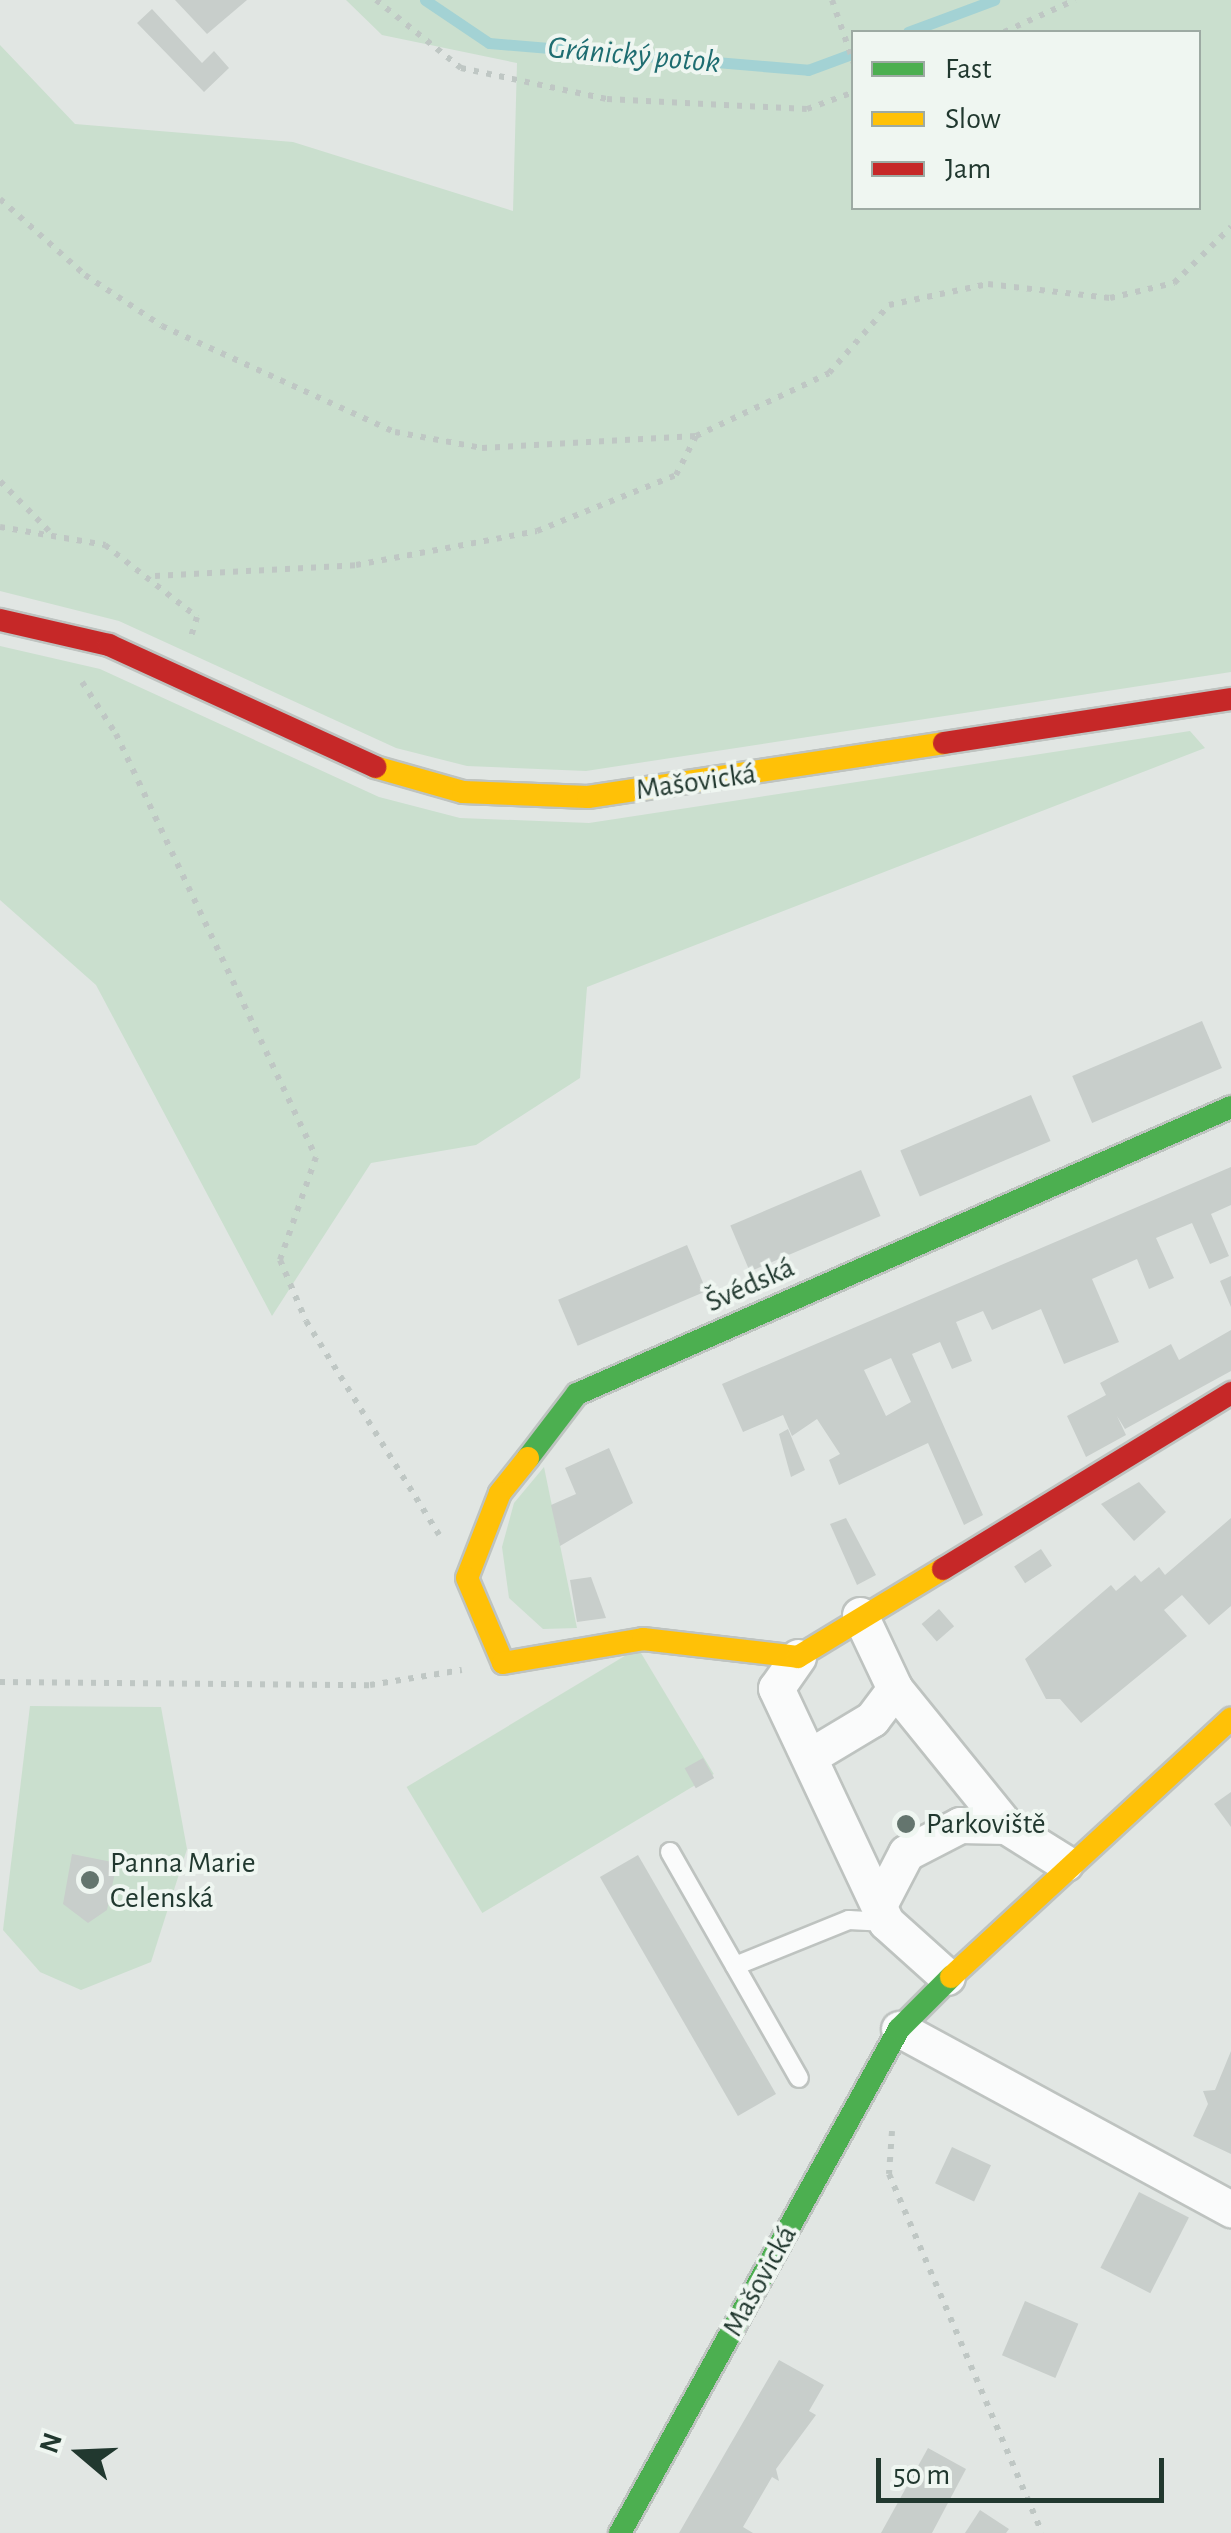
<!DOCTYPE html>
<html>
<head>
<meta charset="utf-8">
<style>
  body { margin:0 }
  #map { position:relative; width:1231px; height:2533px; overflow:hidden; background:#e1e6e3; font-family:"Alegreya Sans",sans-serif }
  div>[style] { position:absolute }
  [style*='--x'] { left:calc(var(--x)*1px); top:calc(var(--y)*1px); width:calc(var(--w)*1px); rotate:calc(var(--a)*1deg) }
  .green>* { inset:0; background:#cadfce; transform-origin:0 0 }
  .stream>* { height:11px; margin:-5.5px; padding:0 5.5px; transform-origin:5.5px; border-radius:5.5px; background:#a3d2d4 }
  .building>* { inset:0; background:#c8cecb; transform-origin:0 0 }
  .path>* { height:6px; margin-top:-3px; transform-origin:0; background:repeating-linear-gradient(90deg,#bfc7c4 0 5px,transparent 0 13px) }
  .roads { filter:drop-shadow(2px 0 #bec3c0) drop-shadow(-2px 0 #bec3c0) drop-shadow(0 2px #bec3c0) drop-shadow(0 -2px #bec3c0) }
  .lane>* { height:18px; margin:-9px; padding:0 9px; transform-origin:9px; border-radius:9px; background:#fafbfb }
  .street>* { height:35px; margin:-17.5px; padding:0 17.5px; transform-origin:17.5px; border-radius:17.5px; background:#fafbfb }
  .fast>* { height:22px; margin:-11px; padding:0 11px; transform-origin:11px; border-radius:11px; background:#4caf50 }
  .slow>* { height:22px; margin:-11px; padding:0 11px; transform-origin:11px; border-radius:11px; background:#ffc107 }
  .jam>* { height:22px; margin:-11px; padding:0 11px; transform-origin:11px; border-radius:11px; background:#c62828 }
  .dots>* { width:28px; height:28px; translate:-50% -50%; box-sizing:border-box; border:5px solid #eff6f1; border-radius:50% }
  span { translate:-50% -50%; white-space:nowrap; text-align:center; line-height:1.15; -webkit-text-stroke:8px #eff6f1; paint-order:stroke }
  .street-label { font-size:30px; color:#21382f }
  .poi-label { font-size:30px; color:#21382f }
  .left { translate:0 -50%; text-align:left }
  .water-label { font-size:32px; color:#1e6d71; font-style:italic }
  .legend { position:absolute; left:851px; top:30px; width:350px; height:180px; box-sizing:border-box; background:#eff6f1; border:2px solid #9daaa3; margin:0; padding:12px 18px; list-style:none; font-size:30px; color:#21382f }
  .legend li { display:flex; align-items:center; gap:20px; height:50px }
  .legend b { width:50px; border:2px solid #9daaa3 }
  .north { position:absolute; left:30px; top:2403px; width:100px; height:100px; -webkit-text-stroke:8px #eff6f1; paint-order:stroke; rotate:289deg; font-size:28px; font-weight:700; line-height:40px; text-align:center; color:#21382f }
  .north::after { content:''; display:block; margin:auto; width:35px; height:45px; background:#21382f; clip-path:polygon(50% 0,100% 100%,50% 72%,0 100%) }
  .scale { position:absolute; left:876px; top:2458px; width:288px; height:45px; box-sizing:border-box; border:5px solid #21382f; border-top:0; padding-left:12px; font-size:30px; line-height:35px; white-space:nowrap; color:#21382f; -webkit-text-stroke:8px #eff6f1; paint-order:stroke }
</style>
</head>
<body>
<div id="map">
  <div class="green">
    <i style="clip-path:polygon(evenodd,346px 0,1231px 0,1231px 672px,586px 771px,467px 766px,396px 748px,119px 621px,0 591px,0 45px,75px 124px,293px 142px,513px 211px,517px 63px,382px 35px,346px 0,854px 32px,1198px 32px,1198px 208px,854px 208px,854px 32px)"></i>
    <i style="clip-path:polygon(0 646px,100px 669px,379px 797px,460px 818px,589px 823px,1190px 731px,1205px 748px,587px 987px,580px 1078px,476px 1145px,371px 1163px,272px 1316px,96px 985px,0 900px)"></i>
    <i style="clip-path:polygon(544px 1467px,577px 1628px,543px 1629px,509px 1598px,502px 1547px,514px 1503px)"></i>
    <i style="left:638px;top:1648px;width:147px;height:270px;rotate:59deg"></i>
    <i style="clip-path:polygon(30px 1706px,161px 1707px,187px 1849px,151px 1962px,81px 1990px,40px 1972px,3px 1930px)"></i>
  </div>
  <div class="stream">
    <i style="--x:425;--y:0;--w:77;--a:33.9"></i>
    <i style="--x:489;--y:43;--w:320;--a:4.8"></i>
    <i style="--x:808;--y:70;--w:49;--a:-20.3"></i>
    <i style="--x:908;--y:32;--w:92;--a:-20.4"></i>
  </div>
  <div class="building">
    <i style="clip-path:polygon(175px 0,247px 0,207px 34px)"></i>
    <i style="clip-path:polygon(152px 9px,202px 63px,214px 51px,229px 68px,204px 92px,137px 23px)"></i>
    <i style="left:1202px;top:1021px;width:51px;height:141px;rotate:67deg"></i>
    <i style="left:1031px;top:1095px;width:50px;height:142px;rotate:67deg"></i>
    <i style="clip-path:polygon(evenodd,1231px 1167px,1231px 1205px,1211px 1214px,1229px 1256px,1210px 1264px,1192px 1223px,1156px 1238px,1174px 1278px,1149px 1289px,1137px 1259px,1092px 1279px,1119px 1342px,1064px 1364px,1041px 1309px,992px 1330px,983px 1311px,956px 1322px,972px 1361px,952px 1369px,940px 1342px,912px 1354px,983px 1515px,964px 1525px,928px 1443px,839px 1485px,829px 1460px,840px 1454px,817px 1419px,792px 1436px,783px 1415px,743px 1432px,722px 1384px,1231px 1167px,891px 1358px,911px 1402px,886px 1416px,864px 1370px,891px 1358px)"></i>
    <i style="left:861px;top:1170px;width:50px;height:142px;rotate:67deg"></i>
    <i style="left:687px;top:1245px;width:50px;height:140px;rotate:67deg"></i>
    <i style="clip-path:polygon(1231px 1276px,1231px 1307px,1220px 1281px)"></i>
    <i style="clip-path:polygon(1231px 1330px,1231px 1371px,1125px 1429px,1117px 1416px,1126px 1435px,1086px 1457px,1067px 1416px,1106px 1395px,1100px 1383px,1171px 1344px,1179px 1360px)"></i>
    <i style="clip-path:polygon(788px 1429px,805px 1470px,791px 1477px,779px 1434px)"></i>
    <i style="clip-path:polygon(609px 1448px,633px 1503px,560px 1546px,551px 1505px,576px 1494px,565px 1468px)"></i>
    <i style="clip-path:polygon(1139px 1482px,1166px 1512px,1134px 1541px,1101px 1504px)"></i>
    <i style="clip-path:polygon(846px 1518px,876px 1575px,857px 1585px,830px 1524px)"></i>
    <i style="clip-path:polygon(1231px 1518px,1231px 1606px,1209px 1625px,1182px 1595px,1164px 1610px,1187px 1636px,1081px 1723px,1060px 1699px,1046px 1699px,1025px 1659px,1111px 1585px,1116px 1591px,1135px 1575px,1141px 1582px,1159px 1567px,1165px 1575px)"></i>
    <i style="left:1041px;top:1549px;width:20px;height:32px;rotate:57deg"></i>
    <i style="clip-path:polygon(591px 1577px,606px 1618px,577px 1622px,570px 1580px)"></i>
    <i style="left:939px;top:1609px;width:23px;height:23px;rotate:49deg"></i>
    <i style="left:703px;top:1758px;width:23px;height:21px;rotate:61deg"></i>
    <i style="clip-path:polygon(1231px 1792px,1231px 1827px,1214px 1804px)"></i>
    <i style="clip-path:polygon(72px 1854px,117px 1863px,107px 1910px,88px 1923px,63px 1904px)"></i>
    <i style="left:638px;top:1855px;width:276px;height:44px;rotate:60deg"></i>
    <i style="clip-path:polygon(1231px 2051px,1231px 2154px,1193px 2136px,1208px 2104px,1203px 2091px,1215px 2090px)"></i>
    <i style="left:952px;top:2147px;width:43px;height:40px;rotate:25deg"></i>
    <i style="left:1139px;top:2192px;width:56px;height:85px;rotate:27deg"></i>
    <i style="left:1025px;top:2301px;width:58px;height:59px;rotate:23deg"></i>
    <i style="clip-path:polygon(779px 2360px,824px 2385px,809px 2411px,816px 2415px,776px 2469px,779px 2481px,772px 2477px,743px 2527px,753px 2533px,679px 2533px)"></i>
    <i style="clip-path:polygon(928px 2448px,966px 2469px,932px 2533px,881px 2533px)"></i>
    <i style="clip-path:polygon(980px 2510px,1009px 2529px,1006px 2533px,965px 2533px)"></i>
  </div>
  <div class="path">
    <i style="--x:376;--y:0;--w:109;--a:38.7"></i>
    <i style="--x:461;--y:68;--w:149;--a:12"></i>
    <i style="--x:607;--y:99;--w:200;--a:2.9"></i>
    <i style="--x:807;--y:109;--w:50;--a:-19.9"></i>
    <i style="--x:832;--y:0;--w:68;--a:71"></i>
    <i style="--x:1004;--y:32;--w:78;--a:-24.3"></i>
    <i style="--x:0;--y:199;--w:114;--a:41.8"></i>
    <i style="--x:85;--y:275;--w:92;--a:33.5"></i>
    <i style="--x:162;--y:326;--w:256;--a:24.5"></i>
    <i style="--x:395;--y:432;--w:88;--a:10.4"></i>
    <i style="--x:482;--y:448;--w:214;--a:-3.2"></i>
    <i style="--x:0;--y:481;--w:70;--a:45.6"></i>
    <i style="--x:0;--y:527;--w:107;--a:9.7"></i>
    <i style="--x:105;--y:545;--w:117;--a:38"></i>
    <i style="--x:197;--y:617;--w:24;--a:107"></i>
    <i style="--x:155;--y:576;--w:201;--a:-3.1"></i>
    <i style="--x:356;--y:565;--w:184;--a:-10.6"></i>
    <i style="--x:537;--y:531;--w:150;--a:-21.9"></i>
    <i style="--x:676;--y:475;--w:44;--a:-62.9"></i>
    <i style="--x:696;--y:436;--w:147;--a:-25.3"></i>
    <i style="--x:829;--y:373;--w:91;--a:-48.6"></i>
    <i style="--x:889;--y:305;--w:101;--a:-12"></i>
    <i style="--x:988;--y:284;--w:123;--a:6.5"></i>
    <i style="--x:1110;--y:298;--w:66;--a:-13.2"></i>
    <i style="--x:1174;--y:283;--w:80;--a:-44.5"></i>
    <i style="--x:82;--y:682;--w:62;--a:56.8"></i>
    <i style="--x:116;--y:734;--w:468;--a:64.7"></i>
    <i style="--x:316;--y:1157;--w:109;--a:109.3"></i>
    <i style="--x:280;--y:1260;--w:66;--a:66.9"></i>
    <i style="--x:306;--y:1321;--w:252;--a:58.1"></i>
    <i style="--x:0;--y:1682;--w:370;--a:0.5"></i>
    <i style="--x:370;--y:1685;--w:93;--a:-9.3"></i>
    <i style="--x:892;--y:2131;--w:43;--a:94"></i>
    <i style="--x:889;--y:2174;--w:390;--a:66.9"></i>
  </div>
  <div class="roads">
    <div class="lane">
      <i style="--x:670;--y:1852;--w:260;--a:60.3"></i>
      <i style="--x:735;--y:1966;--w:123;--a:-22"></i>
      <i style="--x:849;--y:1920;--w:37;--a:3"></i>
    </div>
    <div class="street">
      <i style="--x:860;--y:1615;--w:82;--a:64.7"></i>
      <i style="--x:895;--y:1689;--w:176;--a:51"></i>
      <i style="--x:1006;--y:1826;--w:70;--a:32.1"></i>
      <i style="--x:798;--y:1657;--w:38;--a:125"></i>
      <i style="--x:776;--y:1688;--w:259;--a:64.8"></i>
      <i style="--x:886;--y:1922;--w:82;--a:42"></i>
      <i style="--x:812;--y:1755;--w:70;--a:-31"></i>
      <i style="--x:872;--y:1719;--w:38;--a:-53"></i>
      <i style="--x:879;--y:1905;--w:59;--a:-62.6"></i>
      <i style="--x:906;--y:1853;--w:61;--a:-27.4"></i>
      <i style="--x:960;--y:1825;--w:46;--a:1.2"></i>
      <i style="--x:899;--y:2029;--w:378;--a:28.5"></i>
    </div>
    <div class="fast">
      <i style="--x:528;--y:1458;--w:81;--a:-52.6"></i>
      <i style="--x:577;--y:1394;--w:714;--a:-23.69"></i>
      <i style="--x:620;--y:2533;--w:576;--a:-61.03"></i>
      <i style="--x:899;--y:2029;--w:74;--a:-45"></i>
    </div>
    <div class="slow">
      <i style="--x:375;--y:767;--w:91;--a:15.9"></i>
      <i style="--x:463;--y:792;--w:125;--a:2.3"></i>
      <i style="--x:588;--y:797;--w:360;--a:-8.6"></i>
      <i style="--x:528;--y:1458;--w:45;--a:128.7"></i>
      <i style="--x:500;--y:1493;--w:91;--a:111.2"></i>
      <i style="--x:467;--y:1578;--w:92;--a:67"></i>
      <i style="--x:503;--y:1663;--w:142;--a:-9.7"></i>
      <i style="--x:643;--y:1639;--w:156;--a:6.6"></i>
      <i style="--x:798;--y:1657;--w:170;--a:-31.3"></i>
      <i style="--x:951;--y:1977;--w:381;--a:-42.7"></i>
    </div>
    <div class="jam">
      <i style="--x:0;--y:620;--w:112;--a:12.9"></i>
      <i style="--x:109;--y:645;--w:293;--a:24.6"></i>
      <i style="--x:944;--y:743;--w:290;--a:-8.7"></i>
      <i style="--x:943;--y:1569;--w:338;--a:-31.4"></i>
    </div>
  </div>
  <div class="dots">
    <i style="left:906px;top:1824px;background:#64756e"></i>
    <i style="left:90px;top:1880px;background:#64756e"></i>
  </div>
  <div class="street-label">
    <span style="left:696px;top:782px;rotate:-8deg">Mašovická</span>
    <span style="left:750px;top:1285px;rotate:-24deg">Švédská</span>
    <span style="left:760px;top:2281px;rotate:-61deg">Mašovická</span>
  </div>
  <div class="poi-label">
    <span class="left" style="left:926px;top:1824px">Parkoviště</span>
    <span class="left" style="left:110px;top:1880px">Panna Marie<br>Celenská</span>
  </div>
  <div class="water-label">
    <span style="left:634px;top:55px;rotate:5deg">Gránický potok</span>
  </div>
  <ul class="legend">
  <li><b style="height:12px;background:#4caf50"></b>Fast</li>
  <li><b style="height:12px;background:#ffc107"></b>Slow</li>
  <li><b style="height:12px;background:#c62828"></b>Jam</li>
  </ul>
  <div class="north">N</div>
  <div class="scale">50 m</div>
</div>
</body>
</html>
